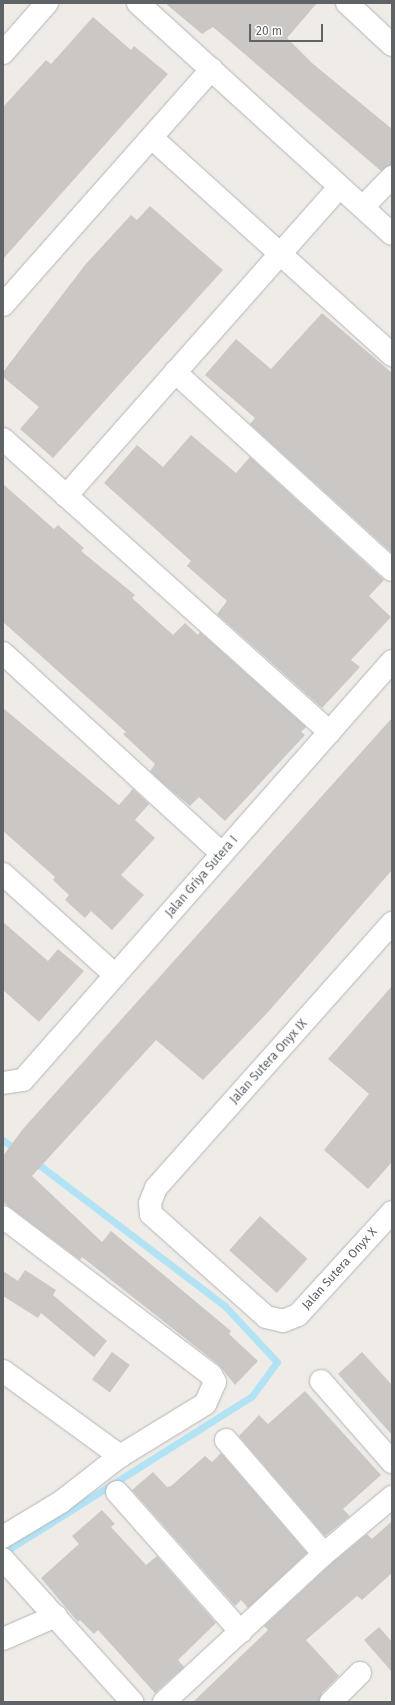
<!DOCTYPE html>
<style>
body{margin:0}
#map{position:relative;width:395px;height:1705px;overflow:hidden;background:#efece8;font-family:"Fira Sans",sans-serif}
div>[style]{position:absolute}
.stream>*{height:7px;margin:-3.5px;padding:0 3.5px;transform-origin:3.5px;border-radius:3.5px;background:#b2e3f5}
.building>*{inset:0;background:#cbc7c4;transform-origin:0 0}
.roads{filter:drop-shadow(0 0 1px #b3b5b8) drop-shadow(0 0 1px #b3b5b8)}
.minor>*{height:22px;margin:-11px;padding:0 11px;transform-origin:11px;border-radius:11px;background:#fff}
span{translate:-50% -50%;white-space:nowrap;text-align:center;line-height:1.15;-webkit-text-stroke:3.5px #fff;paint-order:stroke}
.street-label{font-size:12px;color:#5f6366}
.frame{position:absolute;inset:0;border:4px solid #5f6366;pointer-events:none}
.scale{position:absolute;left:249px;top:24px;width:74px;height:18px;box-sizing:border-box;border:2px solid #5f6366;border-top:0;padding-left:5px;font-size:12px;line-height:14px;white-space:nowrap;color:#5f6366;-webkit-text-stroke:3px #fff;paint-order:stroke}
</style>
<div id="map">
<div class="stream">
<i style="left:3px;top:1140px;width:19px;rotate:36deg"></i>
<i style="left:3px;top:1553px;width:294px;rotate:-32.2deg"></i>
<i style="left:252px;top:1396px;width:42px;rotate:-53.7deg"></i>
<i style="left:277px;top:1362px;width:76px;rotate:-132.9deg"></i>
<i style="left:225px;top:1306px;width:240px;rotate:-142.8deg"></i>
</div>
<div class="building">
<i style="clip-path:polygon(165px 3px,317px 3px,287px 38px,312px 63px,392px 129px,392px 165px,381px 171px,213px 27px,202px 34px)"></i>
<i style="clip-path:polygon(93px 17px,131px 50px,134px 46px,168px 74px,3px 259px,3px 107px,46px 60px,51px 64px)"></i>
<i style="clip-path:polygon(150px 206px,223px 270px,53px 458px,20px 429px,39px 407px,3px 377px,3px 372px,85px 265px,131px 215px,137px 220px)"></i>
<i style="clip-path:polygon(322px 313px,392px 373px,392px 553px,250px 424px,255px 418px,205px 375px,236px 339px,271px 369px)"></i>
<i style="clip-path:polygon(191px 435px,236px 473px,250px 457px,384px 580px,369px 596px,391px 617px,351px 660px,360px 667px,322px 708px,217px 614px,227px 601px,187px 566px,191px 561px,104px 483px,137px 445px,163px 467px)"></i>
<i style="clip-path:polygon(3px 484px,54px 529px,58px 525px,84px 548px,81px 551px,135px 595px,132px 598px,173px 635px,185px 623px,198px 635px,200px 632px,306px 727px,301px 732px,305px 735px,225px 821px,199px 797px,190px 806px,166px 786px,150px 771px,155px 764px,123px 734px,126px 732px,3px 622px)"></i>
<i style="clip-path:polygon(3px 708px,119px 805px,133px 789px,149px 804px,135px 820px,155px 838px,121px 875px,144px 895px,112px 930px,91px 911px,85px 918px,65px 900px,69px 895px,53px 880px,55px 877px,3px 831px)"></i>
<i style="clip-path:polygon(392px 718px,392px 870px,269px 1011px,203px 1080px,156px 1040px,32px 1176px,102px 1242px,111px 1231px,231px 1331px,229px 1334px,258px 1361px,235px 1385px,219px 1365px,82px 1257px,80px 1260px,3px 1202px,3px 1156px,22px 1130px)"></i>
<i style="clip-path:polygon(3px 922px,48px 961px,58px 949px,84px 971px,39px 1022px,3px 990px)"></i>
<i style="clip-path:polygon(392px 986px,392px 1162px,368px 1189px,324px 1150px,369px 1094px,328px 1059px)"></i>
<i style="left:260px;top:1216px;width:64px;height:46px;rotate:42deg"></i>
<i style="clip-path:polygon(25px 1270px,56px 1290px,53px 1295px,107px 1341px,94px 1357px,41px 1313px,38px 1318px,3px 1296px,3px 1271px,18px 1281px)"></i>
<i style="left:112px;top:1352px;width:22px;height:34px;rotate:36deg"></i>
<i style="clip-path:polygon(362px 1352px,392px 1385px,392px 1435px,338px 1374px)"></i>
<i style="clip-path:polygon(305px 1391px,381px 1475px,343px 1509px,350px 1516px,325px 1536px,239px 1436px,259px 1415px,268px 1424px)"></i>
<i style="clip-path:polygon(221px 1453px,307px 1553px,248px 1608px,241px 1600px,235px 1606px,132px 1490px,153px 1472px,167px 1487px,171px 1486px,205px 1456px,212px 1462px)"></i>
<i style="clip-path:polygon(102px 1510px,115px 1524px,111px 1527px,146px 1565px,157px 1556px,216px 1623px,178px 1660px,184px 1667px,155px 1693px,98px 1630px,94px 1634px,80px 1620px,78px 1622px,41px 1578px,79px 1544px,72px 1536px)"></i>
<i style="clip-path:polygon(392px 1521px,392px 1573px,362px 1600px,357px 1596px,306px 1640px,339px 1676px,322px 1693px,319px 1702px,193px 1702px,268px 1630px,264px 1626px,332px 1563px,367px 1534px,372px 1539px)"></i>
<i style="clip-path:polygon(379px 1627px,392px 1642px,392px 1672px,364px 1640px)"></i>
</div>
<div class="roads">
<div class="minor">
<i style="left:138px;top:3px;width:343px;rotate:42.3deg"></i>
<i style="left:347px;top:3px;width:62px;rotate:43deg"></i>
<i style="left:3px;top:53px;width:67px;rotate:-48.7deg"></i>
<i style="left:152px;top:138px;width:324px;rotate:42.1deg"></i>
<i style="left:363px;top:207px;width:42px;rotate:-46deg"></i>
<i style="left:3px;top:305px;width:315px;rotate:-48.5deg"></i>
<i style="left:175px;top:372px;width:294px;rotate:42.4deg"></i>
<i style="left:3px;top:439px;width:439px;rotate:41.9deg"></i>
<i style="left:66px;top:496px;width:412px;rotate:-48.5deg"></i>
<i style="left:3px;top:653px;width:297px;rotate:42.5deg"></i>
<i style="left:3px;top:874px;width:151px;rotate:42deg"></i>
<i style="left:392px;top:923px;width:355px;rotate:131.7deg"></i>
<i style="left:156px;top:1188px;width:16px;rotate:112deg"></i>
<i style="left:150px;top:1203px;width:11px;rotate:85deg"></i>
<i style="left:151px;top:1214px;width:154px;rotate:41.8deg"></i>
<i style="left:266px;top:1317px;width:17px;rotate:13deg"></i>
<i style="left:283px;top:1321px;width:16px;rotate:-22deg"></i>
<i style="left:298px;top:1315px;width:139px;rotate:-47.6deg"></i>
<i style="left:3px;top:1083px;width:20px;rotate:-9deg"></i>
<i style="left:23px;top:1080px;width:558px;rotate:-48.63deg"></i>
<i style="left:3px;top:1217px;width:261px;rotate:37.2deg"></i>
<i style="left:211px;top:1375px;width:8px;rotate:60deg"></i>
<i style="left:215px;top:1382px;width:24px;rotate:114deg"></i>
<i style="left:205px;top:1404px;width:100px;rotate:148.5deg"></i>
<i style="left:120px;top:1456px;width:75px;rotate:142.1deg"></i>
<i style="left:61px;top:1502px;width:68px;rotate:148.9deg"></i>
<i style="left:3px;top:1371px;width:145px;rotate:36deg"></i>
<i style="left:321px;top:1381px;width:108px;rotate:48.8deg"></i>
<i style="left:226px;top:1440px;width:150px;rotate:49.3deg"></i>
<i style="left:117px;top:1492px;width:187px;rotate:48.5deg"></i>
<i style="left:3px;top:1559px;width:193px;rotate:47.9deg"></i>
<i style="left:3px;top:1639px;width:58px;rotate:-23.5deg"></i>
<i style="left:164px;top:1702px;width:218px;rotate:-42.8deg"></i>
<i style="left:324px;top:1554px;width:89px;rotate:-40deg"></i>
<i style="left:331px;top:1702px;width:41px;rotate:-45deg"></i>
</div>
</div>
<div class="street-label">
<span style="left:202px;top:877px;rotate:-49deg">Jalan Griya Sutera I</span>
<span style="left:269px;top:1062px;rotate:-48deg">Jalan Sutera Onyx IX</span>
<span style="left:340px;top:1269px;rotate:-48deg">Jalan Sutera Onyx X</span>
</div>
<div class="frame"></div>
<div class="scale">20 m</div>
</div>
